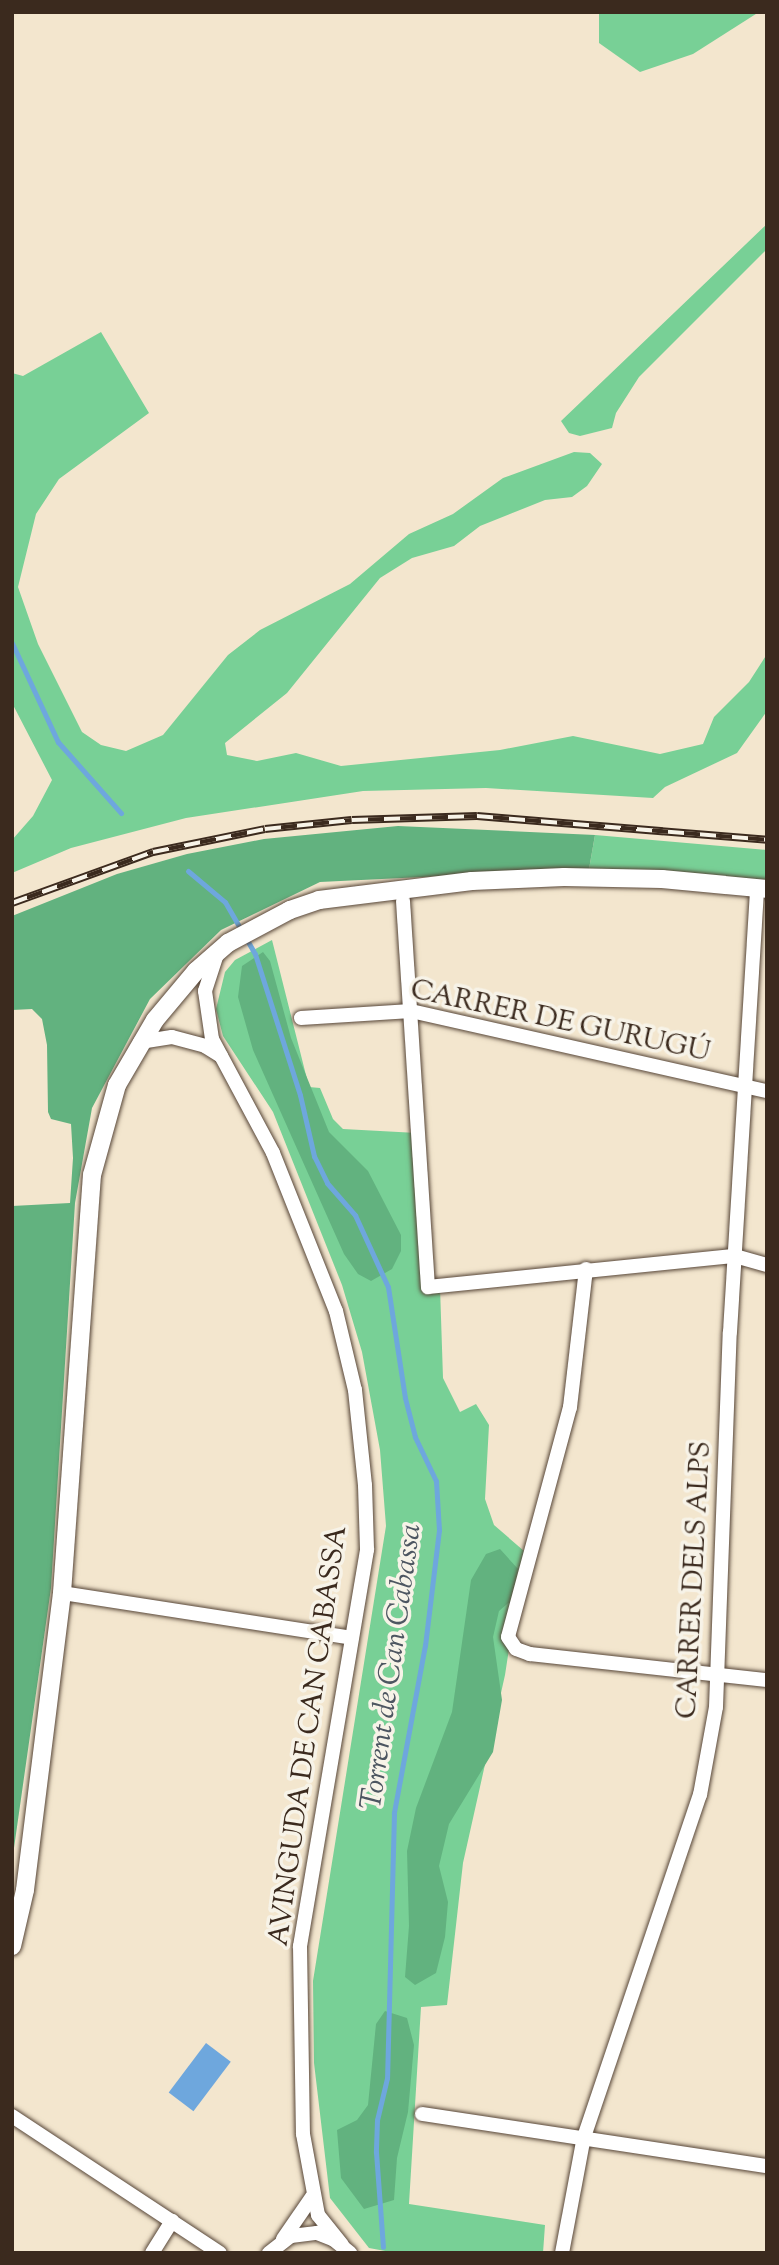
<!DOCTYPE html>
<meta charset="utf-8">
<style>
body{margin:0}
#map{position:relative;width:779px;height:2265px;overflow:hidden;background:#f3e6ce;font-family:"Sorts Mill Goudy",serif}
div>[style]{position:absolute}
.green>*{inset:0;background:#78d096}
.forest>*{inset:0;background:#62b27f}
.water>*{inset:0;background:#6ea7dd;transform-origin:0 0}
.stream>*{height:5px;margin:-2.5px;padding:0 2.5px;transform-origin:2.5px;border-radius:2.5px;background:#6ea7dd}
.roads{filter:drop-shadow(0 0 2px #574638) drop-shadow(0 0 2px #574638)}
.minor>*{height:14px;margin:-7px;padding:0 7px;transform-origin:7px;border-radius:7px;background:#fff}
.tertiary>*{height:18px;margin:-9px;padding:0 9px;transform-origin:9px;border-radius:9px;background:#fff}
.rail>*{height:8px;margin-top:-4px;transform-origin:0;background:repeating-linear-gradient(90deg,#f7f3e8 0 16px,#3b2a1e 0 32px);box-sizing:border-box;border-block:2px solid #3b2a1e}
span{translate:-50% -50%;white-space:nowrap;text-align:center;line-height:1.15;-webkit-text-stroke:7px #f7f3e8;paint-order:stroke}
.street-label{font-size:28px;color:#3b2a1e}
.water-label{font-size:30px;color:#4d5661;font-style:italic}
.frame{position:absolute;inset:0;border:14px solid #3b2a1e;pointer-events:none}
</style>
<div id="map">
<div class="green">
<i style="clip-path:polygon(759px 12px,693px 54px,640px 72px,599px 43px,599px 12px)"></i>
<i style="clip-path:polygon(767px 224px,767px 249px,639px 377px,616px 413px,612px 428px,580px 436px,569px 433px,561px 421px)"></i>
<i style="clip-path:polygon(101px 332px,149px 413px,59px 479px,36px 514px,18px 587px,38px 644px,82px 732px,101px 745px,126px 751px,163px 735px,228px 655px,260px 630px,350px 584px,409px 534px,453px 514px,503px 478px,574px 452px,590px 453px,602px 464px,587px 486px,572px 497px,545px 500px,480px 526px,454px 546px,412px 558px,380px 578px,287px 693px,225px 743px,227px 755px,257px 761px,296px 753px,341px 766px,500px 750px,573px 736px,660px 754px,703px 744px,714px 717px,749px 682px,767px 654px,767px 711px,737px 753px,665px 787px,653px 798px,486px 788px,363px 791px,186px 818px,71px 848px,12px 873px,12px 840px,33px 816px,52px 780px,12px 703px,12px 373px,23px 376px)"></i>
<i style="clip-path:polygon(595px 835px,767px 850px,767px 880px,589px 869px)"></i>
<i style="clip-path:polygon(272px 940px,309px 1087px,320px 1088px,333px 1119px,343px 1129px,417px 1133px,425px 1281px,440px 1287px,443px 1378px,460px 1412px,476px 1404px,489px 1425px,485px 1499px,494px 1525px,524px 1551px,505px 1675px,463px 1863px,447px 2005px,421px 2007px,409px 2204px,545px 2225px,543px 2253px,396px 2253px,369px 2248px,330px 2198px,314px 2063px,313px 1981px,386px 1526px,380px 1450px,362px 1352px,342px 1285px,273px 1112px,223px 1036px,216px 1009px,225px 972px,235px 960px)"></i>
</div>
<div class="forest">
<i style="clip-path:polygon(398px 826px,595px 835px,589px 869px,320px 882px,221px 930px,150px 999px,92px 1108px,75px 1203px,51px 1588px,12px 1862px,12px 1206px,70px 1203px,73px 1158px,71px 1124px,51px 1119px,48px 1112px,47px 1045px,42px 1019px,32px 1009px,12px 1010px,12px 916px,117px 874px,187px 854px,264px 839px)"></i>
<i style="clip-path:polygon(263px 952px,270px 961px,291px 1038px,329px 1132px,368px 1171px,401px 1235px,401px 1251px,392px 1269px,371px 1281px,358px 1274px,344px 1254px,253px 1050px,238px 997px,242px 966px)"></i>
<i style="clip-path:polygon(500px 1549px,518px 1569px,513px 1599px,499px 1611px,493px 1637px,502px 1700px,493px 1752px,449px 1824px,439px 1866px,448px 1902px,445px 1937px,436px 1973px,415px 1985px,405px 1977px,409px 1926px,407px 1851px,416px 1808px,452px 1712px,471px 1580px,486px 1554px)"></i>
<i style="clip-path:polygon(385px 2011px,407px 2018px,414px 2045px,408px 2112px,397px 2158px,394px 2200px,364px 2209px,341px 2178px,337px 2130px,357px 2120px,368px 2105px,376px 2024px)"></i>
</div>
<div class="water">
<i style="left:206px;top:2043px;width:31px;height:62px;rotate:37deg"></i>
</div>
<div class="stream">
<i style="left:12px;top:643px;width:109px;rotate:65.1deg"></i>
<i style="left:58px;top:742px;width:95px;rotate:48.4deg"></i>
<i style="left:188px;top:871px;width:48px;rotate:40deg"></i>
<i style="left:225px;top:902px;width:60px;rotate:60deg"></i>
<i style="left:255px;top:954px;width:148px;rotate:72.3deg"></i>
<i style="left:300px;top:1095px;width:63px;rotate:77.1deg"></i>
<i style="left:314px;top:1156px;width:30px;rotate:64deg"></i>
<i style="left:327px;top:1183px;width:43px;rotate:48.8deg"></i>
<i style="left:355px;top:1215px;width:79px;rotate:65.4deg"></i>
<i style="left:388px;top:1287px;width:112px;rotate:81.3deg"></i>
<i style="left:405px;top:1398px;width:40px;rotate:75.6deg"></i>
<i style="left:415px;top:1437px;width:49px;rotate:64.5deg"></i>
<i style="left:436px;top:1481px;width:49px;rotate:86.5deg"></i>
<i style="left:439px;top:1530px;width:116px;rotate:96.9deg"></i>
<i style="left:425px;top:1645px;width:171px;rotate:100.5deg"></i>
<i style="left:394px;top:1813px;width:265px;rotate:91.5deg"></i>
<i style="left:387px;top:2078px;width:43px;rotate:103.4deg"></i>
<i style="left:377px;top:2120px;width:32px;rotate:92deg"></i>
<i style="left:376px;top:2152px;width:95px;rotate:85.8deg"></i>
</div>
<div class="roads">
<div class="minor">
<i style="left:403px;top:901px;width:387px;rotate:86.3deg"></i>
<i style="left:428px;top:1287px;width:309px;rotate:-5.8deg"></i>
<i style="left:735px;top:1256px;width:33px;rotate:16deg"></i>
<i style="left:217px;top:954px;width:39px;rotate:108deg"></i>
<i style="left:205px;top:991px;width:49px;rotate:81.7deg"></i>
<i style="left:212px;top:1039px;width:129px;rotate:61.8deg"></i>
<i style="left:273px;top:1153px;width:170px;rotate:68.3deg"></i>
<i style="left:336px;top:1311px;width:81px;rotate:76.5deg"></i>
<i style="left:355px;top:1390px;width:96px;rotate:84deg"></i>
<i style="left:365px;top:1485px;width:65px;rotate:88.2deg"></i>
<i style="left:367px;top:1550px;width:402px;rotate:99.6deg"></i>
<i style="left:300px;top:1946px;width:188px;rotate:89.1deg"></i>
<i style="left:303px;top:2134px;width:82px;rotate:79.5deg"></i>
<i style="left:318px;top:2215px;width:38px;rotate:51deg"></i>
<i style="left:301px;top:1018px;width:110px;rotate:-3.6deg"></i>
<i style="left:411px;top:1011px;width:365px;rotate:12.7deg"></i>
<i style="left:140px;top:1042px;width:32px;rotate:-9deg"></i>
<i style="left:172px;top:1037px;width:34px;rotate:15deg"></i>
<i style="left:205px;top:1046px;width:19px;rotate:32deg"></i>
<i style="left:586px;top:1269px;width:139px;rotate:96.6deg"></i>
<i style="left:570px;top:1407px;width:238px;rotate:105.1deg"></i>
<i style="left:508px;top:1637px;width:14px;rotate:56deg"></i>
<i style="left:516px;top:1649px;width:15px;rotate:20deg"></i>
<i style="left:530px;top:1654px;width:238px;rotate:6.3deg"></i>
<i style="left:62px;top:1593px;width:293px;rotate:8.8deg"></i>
<i style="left:422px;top:2114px;width:349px;rotate:8.6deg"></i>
<i style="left:12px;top:2116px;width:249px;rotate:33.4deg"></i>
<i style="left:283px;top:2239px;width:51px;rotate:-55.4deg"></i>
<i style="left:152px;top:2253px;width:38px;rotate:-58deg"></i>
<i style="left:269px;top:2253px;width:28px;rotate:-38deg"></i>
<i style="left:291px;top:2236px;width:26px;rotate:-7deg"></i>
<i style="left:317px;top:2233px;width:17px;rotate:21deg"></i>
<i style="left:333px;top:2239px;width:22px;rotate:39deg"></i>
<i style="left:562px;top:2253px;width:118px;rotate:-79.3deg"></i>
<i style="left:584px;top:2137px;width:361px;rotate:-71.3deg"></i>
<i style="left:700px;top:1795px;width:89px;rotate:-79.7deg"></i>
<i style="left:716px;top:1707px;width:375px;rotate:-87.9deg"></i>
<i style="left:730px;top:1332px;width:444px;rotate:-86.5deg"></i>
</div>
<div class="tertiary">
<i style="left:12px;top:1946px;width:57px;rotate:-76.9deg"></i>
<i style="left:25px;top:1890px;width:299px;rotate:-82.9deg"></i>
<i style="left:62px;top:1593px;width:419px;rotate:-85.9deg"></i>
<i style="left:92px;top:1175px;width:93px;rotate:-74.5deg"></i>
<i style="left:117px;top:1085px;width:75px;rotate:-59.7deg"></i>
<i style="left:155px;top:1020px;width:64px;rotate:-50.1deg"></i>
<i style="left:196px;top:971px;width:43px;rotate:-41.2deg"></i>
<i style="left:228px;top:943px;width:70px;rotate:-28deg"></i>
<i style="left:290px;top:910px;width:31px;rotate:-19deg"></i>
<i style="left:319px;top:900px;width:154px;rotate:-7.1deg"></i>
<i style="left:472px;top:881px;width:92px;rotate:-2.5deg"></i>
<i style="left:564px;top:877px;width:98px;rotate:1.2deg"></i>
<i style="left:662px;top:879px;width:105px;rotate:5.4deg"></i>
</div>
</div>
<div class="rail">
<i style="left:12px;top:903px;width:150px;rotate:-19.9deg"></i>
<i style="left:153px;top:852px;width:114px;rotate:-11.6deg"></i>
<i style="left:265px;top:829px;width:87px;rotate:-5.9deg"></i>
<i style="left:352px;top:820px;width:125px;rotate:-1.8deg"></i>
<i style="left:477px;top:816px;width:291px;rotate:4.7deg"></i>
</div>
<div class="street-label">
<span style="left:560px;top:1022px;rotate:12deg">CARRER DE GURUGÚ</span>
<span style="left:695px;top:1580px;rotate:-87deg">CARRER DELS ALPS</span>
<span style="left:309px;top:1736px;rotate:-82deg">AVINGUDA DE CAN CABASSA</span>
</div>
<div class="water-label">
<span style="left:393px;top:1667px;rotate:-82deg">Torrent de Can Cabassa</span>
</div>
<div class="frame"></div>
</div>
